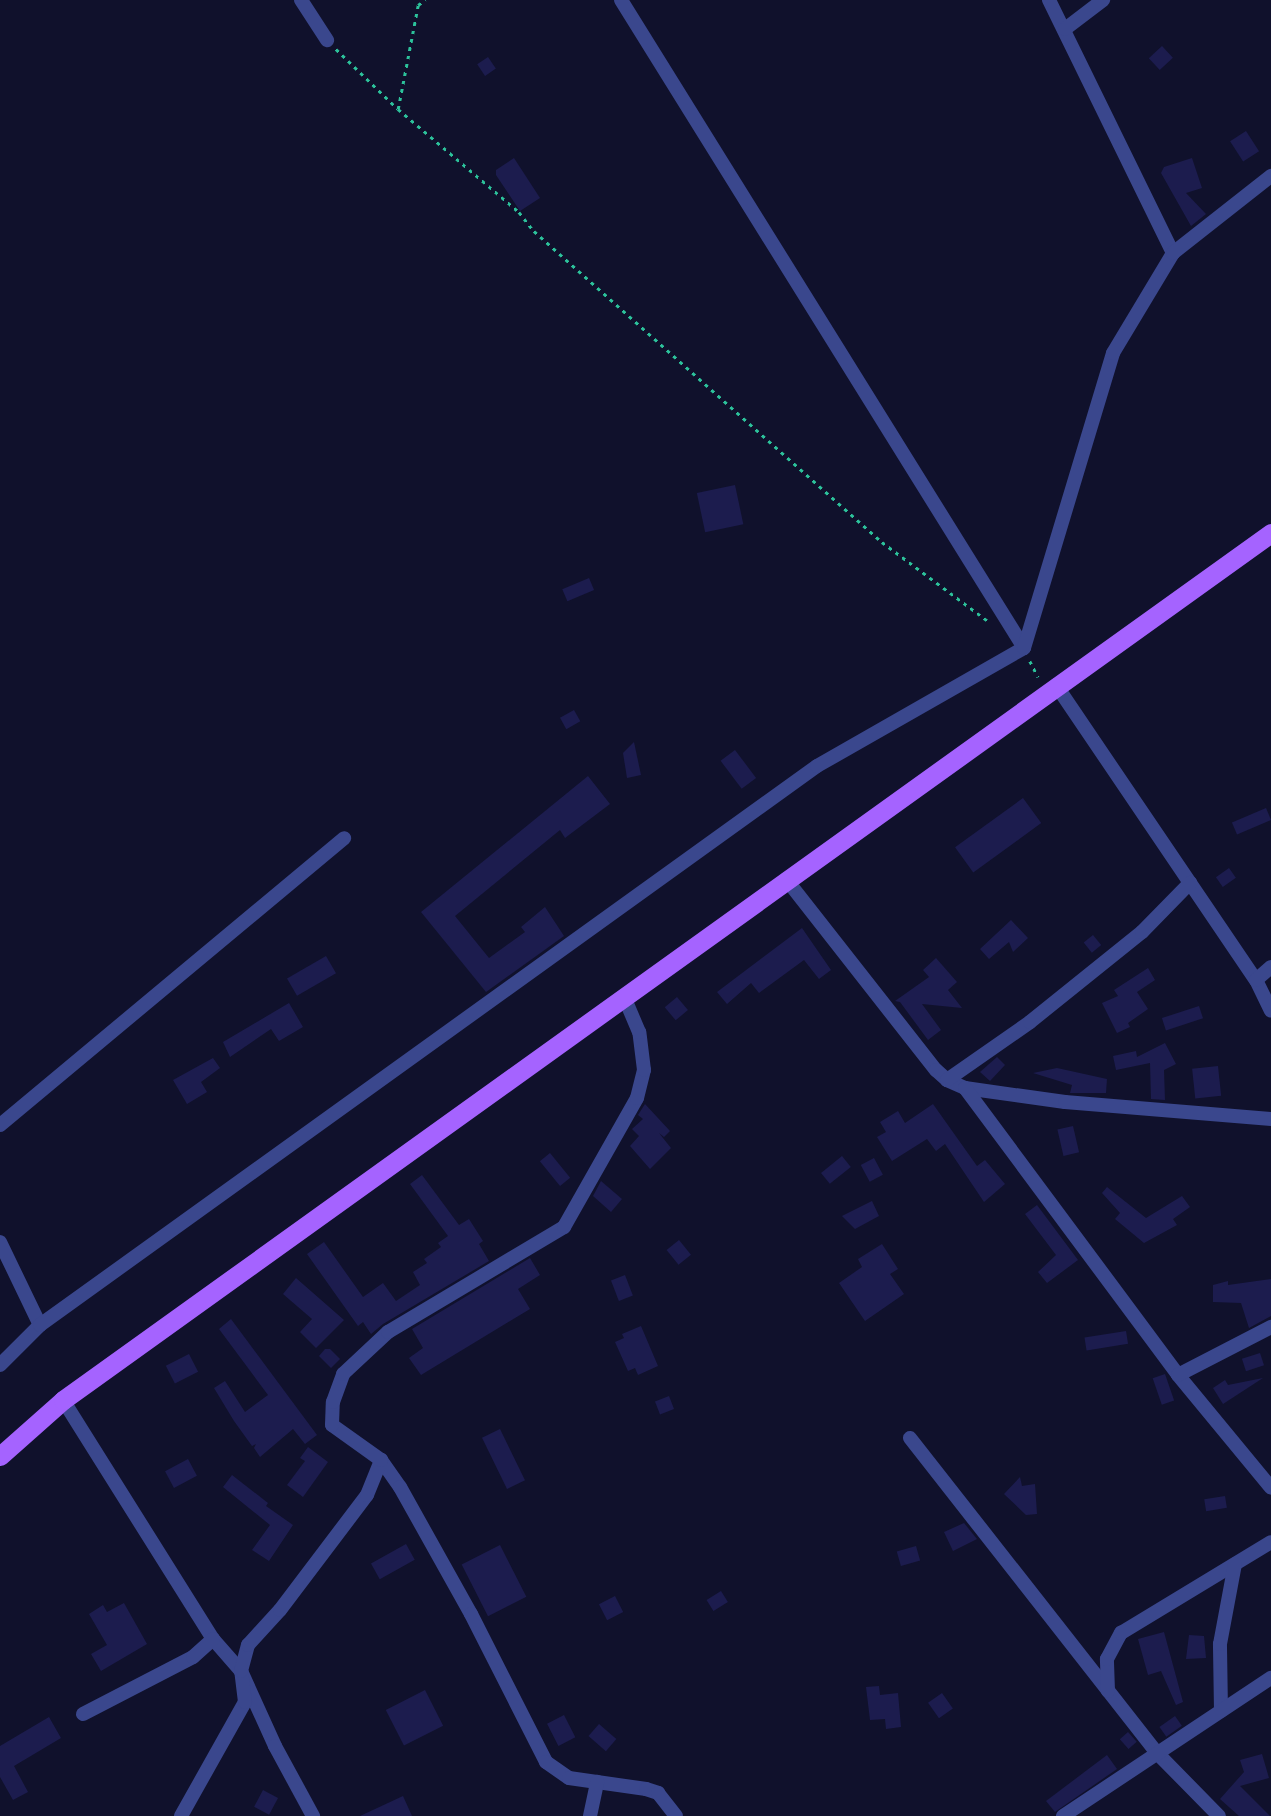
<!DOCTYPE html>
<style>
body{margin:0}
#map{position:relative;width:1271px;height:1816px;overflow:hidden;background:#10112c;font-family:Signika,sans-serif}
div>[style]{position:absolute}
.building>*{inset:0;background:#1c1c4e;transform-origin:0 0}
.path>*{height:2.5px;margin-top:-1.25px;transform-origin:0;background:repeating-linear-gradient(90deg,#2cc29b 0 3.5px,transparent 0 8.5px)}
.minor>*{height:14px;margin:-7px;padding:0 7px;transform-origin:7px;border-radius:7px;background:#3a478d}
.primary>*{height:19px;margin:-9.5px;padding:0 9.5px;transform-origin:9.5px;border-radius:9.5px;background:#a563ff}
span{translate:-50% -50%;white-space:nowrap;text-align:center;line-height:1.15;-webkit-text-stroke:7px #10112c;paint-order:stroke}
</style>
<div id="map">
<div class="building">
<i style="left:1162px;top:46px;width:16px;height:18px;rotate:47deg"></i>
<i style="left:488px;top:57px;width:14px;height:13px;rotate:56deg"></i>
<i style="left:1246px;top:131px;width:24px;height:19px;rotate:57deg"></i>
<i style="clip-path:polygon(514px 158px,540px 198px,520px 211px,496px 175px,496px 170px)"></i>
<i style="clip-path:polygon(1192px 158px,1202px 188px,1186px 193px,1206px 214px,1191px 226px,1161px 173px,1164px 167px)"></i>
<i style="left:735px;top:485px;width:40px;height:39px;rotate:78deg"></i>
<i style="left:589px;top:578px;width:13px;height:29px;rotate:67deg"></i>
<i style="left:574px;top:710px;width:13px;height:16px;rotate:61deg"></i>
<i style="clip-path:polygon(634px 742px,641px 775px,627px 778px,623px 753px)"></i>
<i style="left:735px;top:750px;width:35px;height:18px;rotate:53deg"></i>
<i style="clip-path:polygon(588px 776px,610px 804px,565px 838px,560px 830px,455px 916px,489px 958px,525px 932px,521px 927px,545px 907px,564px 936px,486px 992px,421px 912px)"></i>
<i style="left:1023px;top:798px;width:31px;height:84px;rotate:54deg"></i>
<i style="left:1266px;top:808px;width:13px;height:37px;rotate:67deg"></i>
<i style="left:1229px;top:868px;width:12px;height:16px;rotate:55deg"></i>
<i style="clip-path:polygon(1011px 920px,1028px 938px,1013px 952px,1009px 942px,989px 959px,980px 949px)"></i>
<i style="clip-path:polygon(802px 928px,831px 970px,819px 979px,804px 960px,759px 993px,751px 983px,727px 1004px,717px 992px)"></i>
<i style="left:1093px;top:935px;width:13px;height:12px;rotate:51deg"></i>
<i style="left:326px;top:956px;width:20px;height:45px;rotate:60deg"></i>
<i style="clip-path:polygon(936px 958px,957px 982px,948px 990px,962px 1008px,922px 1004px,941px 1030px,928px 1040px,900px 1002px,895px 1001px,929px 977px,923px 970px)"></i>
<i style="clip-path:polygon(1148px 968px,1155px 980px,1137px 992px,1148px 1009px,1128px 1023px,1130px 1027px,1117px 1033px,1102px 1003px,1118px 996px,1114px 990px)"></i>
<i style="left:677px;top:997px;width:17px;height:16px;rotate:50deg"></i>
<i style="clip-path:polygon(289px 1003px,303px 1027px,279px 1041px,271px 1029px,230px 1057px,223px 1042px)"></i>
<i style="left:1199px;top:1006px;width:13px;height:39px;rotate:72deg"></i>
<i style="clip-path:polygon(1165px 1043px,1176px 1064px,1164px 1070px,1165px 1100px,1151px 1099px,1150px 1063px,1116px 1070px,1113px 1056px,1136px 1051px,1137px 1057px)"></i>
<i style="clip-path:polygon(997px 1057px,1005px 1065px,990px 1081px,980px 1072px)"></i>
<i style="clip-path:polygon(213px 1058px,220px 1068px,201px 1082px,207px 1092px,187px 1104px,173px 1080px)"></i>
<i style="left:1218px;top:1066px;width:30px;height:26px;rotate:84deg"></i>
<i style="clip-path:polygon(1057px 1068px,1107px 1079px,1106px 1093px,1070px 1093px,1072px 1085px,1033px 1073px)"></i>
<i style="clip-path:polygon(645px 1104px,670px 1131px,664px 1137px,659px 1133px,671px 1148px,650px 1169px,630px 1146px,639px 1136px,632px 1129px,643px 1119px,638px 1115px)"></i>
<i style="clip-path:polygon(933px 1104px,977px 1166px,985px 1160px,1005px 1184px,984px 1202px,945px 1144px,936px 1151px,927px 1139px,892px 1161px,877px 1137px,886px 1132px,880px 1122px,898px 1111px,905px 1123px)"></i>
<i style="left:1073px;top:1126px;width:27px;height:16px;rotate:77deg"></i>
<i style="left:550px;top:1153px;width:32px;height:13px;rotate:51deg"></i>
<i style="left:842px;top:1156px;width:14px;height:27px;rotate:51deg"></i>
<i style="left:874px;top:1158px;width:19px;height:15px;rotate:62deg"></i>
<i style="clip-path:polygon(422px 1175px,459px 1225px,469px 1219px,483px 1241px,479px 1244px,489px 1261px,383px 1324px,371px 1334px,363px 1322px,358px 1326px,307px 1254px,324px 1242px,363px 1297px,383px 1283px,396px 1301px,420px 1285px,413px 1272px,427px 1263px,424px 1259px,441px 1247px,438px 1243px,448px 1236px,410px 1184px)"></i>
<i style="clip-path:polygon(601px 1181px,622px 1199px,611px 1212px,593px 1196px)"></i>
<i style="clip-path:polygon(1107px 1187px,1146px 1218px,1182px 1196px,1190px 1207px,1173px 1219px,1177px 1225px,1144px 1243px,1115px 1219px,1120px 1213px,1102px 1193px)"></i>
<i style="clip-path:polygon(872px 1201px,879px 1216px,855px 1229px,842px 1216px)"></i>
<i style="clip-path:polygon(1037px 1205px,1078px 1260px,1047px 1283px,1038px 1272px,1056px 1255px,1025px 1214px)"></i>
<i style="left:679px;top:1240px;width:19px;height:16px;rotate:51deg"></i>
<i style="clip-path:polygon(882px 1244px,898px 1269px,890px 1274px,904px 1294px,865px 1321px,839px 1283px,862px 1267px,858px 1259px)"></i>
<i style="clip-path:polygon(530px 1258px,540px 1275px,518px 1289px,530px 1309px,421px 1375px,409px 1358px,423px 1348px,412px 1329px)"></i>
<i style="left:625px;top:1275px;width:22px;height:15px;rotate:69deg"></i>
<i style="clip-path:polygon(296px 1278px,344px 1320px,316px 1348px,300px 1332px,312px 1319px,283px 1294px)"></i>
<i style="clip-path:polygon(1271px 1279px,1271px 1316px,1249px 1328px,1241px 1303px,1213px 1302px,1213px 1285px,1228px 1281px,1228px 1285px)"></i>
<i style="clip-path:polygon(231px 1319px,317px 1435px,305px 1444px,293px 1429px,260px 1457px,254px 1448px,256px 1444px,252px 1446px,234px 1421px,214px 1388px,225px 1381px,245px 1412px,268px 1395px,219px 1329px)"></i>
<i style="clip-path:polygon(641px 1326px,658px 1366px,638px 1375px,635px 1368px,628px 1371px,615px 1342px,624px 1338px,622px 1334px)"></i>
<i style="left:1126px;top:1331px;width:13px;height:42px;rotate:81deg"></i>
<i style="clip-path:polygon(325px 1349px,330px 1349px,340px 1359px,331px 1368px,319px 1356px)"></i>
<i style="left:1260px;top:1353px;width:13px;height:19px;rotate:72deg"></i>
<i style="left:189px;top:1354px;width:20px;height:26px;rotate:63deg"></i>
<i style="left:1165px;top:1374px;width:28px;height:13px;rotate:71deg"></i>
<i style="clip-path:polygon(1263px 1378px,1223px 1404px,1213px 1388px,1225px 1380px,1228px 1385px)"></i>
<i style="left:669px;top:1396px;width:14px;height:15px;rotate:69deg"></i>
<i style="left:500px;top:1429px;width:57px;height:20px;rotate:64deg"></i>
<i style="clip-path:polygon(308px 1447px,328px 1462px,303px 1497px,287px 1485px,305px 1461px,300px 1458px)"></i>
<i style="left:188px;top:1459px;width:19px;height:26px;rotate:62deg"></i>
<i style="clip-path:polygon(232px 1475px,268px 1503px,266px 1506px,293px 1525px,269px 1561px,252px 1550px,270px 1525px,223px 1487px)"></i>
<i style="clip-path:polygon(1020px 1477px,1022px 1486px,1035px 1484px,1037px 1514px,1026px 1515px,1004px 1494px)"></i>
<i style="left:1225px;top:1496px;width:12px;height:21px;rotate:81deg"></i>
<i style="clip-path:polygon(964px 1523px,977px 1539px,953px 1551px,944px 1532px)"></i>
<i style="left:406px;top:1544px;width:18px;height:40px;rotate:61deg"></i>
<i style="left:500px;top:1545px;width:58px;height:43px;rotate:63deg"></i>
<i style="left:916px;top:1546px;width:15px;height:20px;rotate:74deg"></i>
<i style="left:721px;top:1591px;width:13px;height:17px;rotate:58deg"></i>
<i style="left:615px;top:1596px;width:18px;height:18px;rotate:63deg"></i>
<i style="clip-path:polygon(124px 1603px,147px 1644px,101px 1671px,91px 1654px,107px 1645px,89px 1614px,103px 1605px,107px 1612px)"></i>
<i style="clip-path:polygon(1164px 1632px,1183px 1702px,1176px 1705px,1161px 1671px,1148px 1675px,1138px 1639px)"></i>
<i style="clip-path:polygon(1189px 1635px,1204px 1636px,1206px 1658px,1186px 1659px)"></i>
<i style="clip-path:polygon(879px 1686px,880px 1695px,898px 1693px,901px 1727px,886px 1729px,885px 1719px,870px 1720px,866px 1687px)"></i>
<i style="left:425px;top:1690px;width:40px;height:44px;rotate:63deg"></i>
<i style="left:942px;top:1693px;width:19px;height:17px;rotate:55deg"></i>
<i style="left:564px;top:1715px;width:25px;height:19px;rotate:63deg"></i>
<i style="left:1175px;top:1716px;width:12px;height:19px;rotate:55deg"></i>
<i style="clip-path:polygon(49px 1717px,61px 1738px,14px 1766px,28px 1792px,13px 1800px,0 1777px,0 1746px)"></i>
<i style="left:599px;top:1724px;width:23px;height:16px;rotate:41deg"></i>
<i style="left:1128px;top:1732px;width:13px;height:11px;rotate:48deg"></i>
<i style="clip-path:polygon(1262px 1754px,1269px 1778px,1240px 1786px,1270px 1816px,1239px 1816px,1220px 1799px,1244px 1772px,1240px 1760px)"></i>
<i style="clip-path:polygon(1107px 1755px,1117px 1769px,1055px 1812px,1046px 1801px)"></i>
<i style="left:263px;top:1790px;width:17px;height:19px;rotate:28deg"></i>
<i style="clip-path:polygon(403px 1796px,412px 1816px,360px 1816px)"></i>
</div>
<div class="path">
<i style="left:336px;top:49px;width:86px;rotate:44.1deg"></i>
<i style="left:398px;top:109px;width:159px;rotate:40.4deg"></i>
<i style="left:519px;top:212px;width:24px;rotate:52deg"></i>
<i style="left:534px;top:231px;width:467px;rotate:41.8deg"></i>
<i style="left:882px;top:542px;width:132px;rotate:36.7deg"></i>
<i style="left:398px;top:109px;width:106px;rotate:-79.1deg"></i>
<i style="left:418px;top:5px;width:9px;rotate:-36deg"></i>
<i style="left:1030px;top:661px;width:18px;rotate:63deg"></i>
</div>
<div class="minor">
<i style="left:301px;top:0;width:48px;rotate:57deg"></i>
<i style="left:621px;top:0;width:763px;rotate:58.12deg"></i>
<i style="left:1049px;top:0;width:282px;rotate:63.9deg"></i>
<i style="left:1065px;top:29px;width:48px;rotate:-37.3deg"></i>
<i style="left:1056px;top:685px;width:356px;rotate:55.9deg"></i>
<i style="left:1256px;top:980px;width:34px;rotate:64deg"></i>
<i style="left:786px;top:879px;width:243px;rotate:51.9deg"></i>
<i style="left:936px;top:1070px;width:15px;rotate:42deg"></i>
<i style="left:947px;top:1080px;width:20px;rotate:24deg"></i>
<i style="left:965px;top:1088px;width:101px;rotate:8deg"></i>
<i style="left:1065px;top:1102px;width:207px;rotate:4.7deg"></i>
<i style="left:1256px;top:980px;width:20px;rotate:-41deg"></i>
<i style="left:947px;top:1080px;width:101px;rotate:-34.9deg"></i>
<i style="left:1030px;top:1022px;width:144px;rotate:-38.8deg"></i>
<i style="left:1142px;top:932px;width:69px;rotate:-45.6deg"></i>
<i style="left:965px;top:1088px;width:357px;rotate:53.4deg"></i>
<i style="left:1178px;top:1375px;width:146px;rotate:50.5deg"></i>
<i style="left:0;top:1125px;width:448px;rotate:-39.8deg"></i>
<i style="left:0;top:1242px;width:92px;rotate:64.3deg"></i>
<i style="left:0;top:1365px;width:57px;rotate:-45deg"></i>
<i style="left:40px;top:1325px;width:957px;rotate:-35.73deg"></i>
<i style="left:817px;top:766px;width:238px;rotate:-29.7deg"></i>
<i style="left:1024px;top:648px;width:308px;rotate:-73.2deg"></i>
<i style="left:1113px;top:353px;width:117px;rotate:-59deg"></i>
<i style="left:1173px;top:253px;width:125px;rotate:-38.2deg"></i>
<i style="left:1178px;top:1375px;width:105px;rotate:-27.3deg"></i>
<i style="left:63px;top:1400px;width:282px;rotate:57.9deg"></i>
<i style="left:213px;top:1639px;width:43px;rotate:48.8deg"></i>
<i style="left:241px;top:1671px;width:82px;rotate:65.6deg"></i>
<i style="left:275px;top:1746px;width:80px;rotate:61.5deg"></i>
<i style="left:910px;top:1438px;width:402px;rotate:51.9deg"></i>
<i style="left:1158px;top:1754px;width:87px;rotate:45.5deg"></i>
<i style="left:381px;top:1460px;width:33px;rotate:55deg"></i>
<i style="left:400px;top:1487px;width:145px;rotate:60.8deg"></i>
<i style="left:471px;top:1614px;width:166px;rotate:63.1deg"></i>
<i style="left:546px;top:1762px;width:28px;rotate:35deg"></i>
<i style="left:569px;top:1778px;width:78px;rotate:8.1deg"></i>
<i style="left:646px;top:1789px;width:13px;rotate:18deg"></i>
<i style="left:658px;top:1793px;width:29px;rotate:52deg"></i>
<i style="left:1108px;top:1691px;width:32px;rotate:-92deg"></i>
<i style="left:1107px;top:1659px;width:30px;rotate:-62deg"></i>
<i style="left:1121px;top:1633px;width:175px;rotate:-31.2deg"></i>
<i style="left:1221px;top:1711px;width:67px;rotate:-90.9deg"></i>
<i style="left:1220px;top:1644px;width:81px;rotate:-79.4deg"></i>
<i style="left:83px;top:1714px;width:124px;rotate:-27.4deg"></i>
<i style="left:193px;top:1657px;width:27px;rotate:-42deg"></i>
<i style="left:181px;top:1816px;width:131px;rotate:-60.7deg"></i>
<i style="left:245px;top:1702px;width:31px;rotate:-97deg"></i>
<i style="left:241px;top:1671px;width:27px;rotate:-75deg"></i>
<i style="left:248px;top:1645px;width:47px;rotate:-47.6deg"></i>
<i style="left:280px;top:1610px;width:144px;rotate:-52.9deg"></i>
<i style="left:367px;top:1495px;width:38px;rotate:-68deg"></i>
<i style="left:381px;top:1460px;width:60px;rotate:-144.5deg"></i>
<i style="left:332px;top:1425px;width:23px;rotate:-88deg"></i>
<i style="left:333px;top:1402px;width:30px;rotate:-70deg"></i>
<i style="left:343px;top:1374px;width:62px;rotate:-43deg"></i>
<i style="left:388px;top:1332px;width:205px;rotate:-30.8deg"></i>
<i style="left:564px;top:1227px;width:148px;rotate:-60.5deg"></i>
<i style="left:637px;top:1098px;width:29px;rotate:-76deg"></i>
<i style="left:644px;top:1070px;width:38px;rotate:-97deg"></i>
<i style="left:639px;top:1032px;width:38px;rotate:-113deg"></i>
<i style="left:590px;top:1816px;width:35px;rotate:-78deg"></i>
<i style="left:1063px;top:1816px;width:250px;rotate:-33.6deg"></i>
</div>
<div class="primary">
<i style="left:0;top:1456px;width:84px;rotate:-41.6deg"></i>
<i style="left:63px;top:1400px;width:1487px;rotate:-35.67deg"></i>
</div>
</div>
